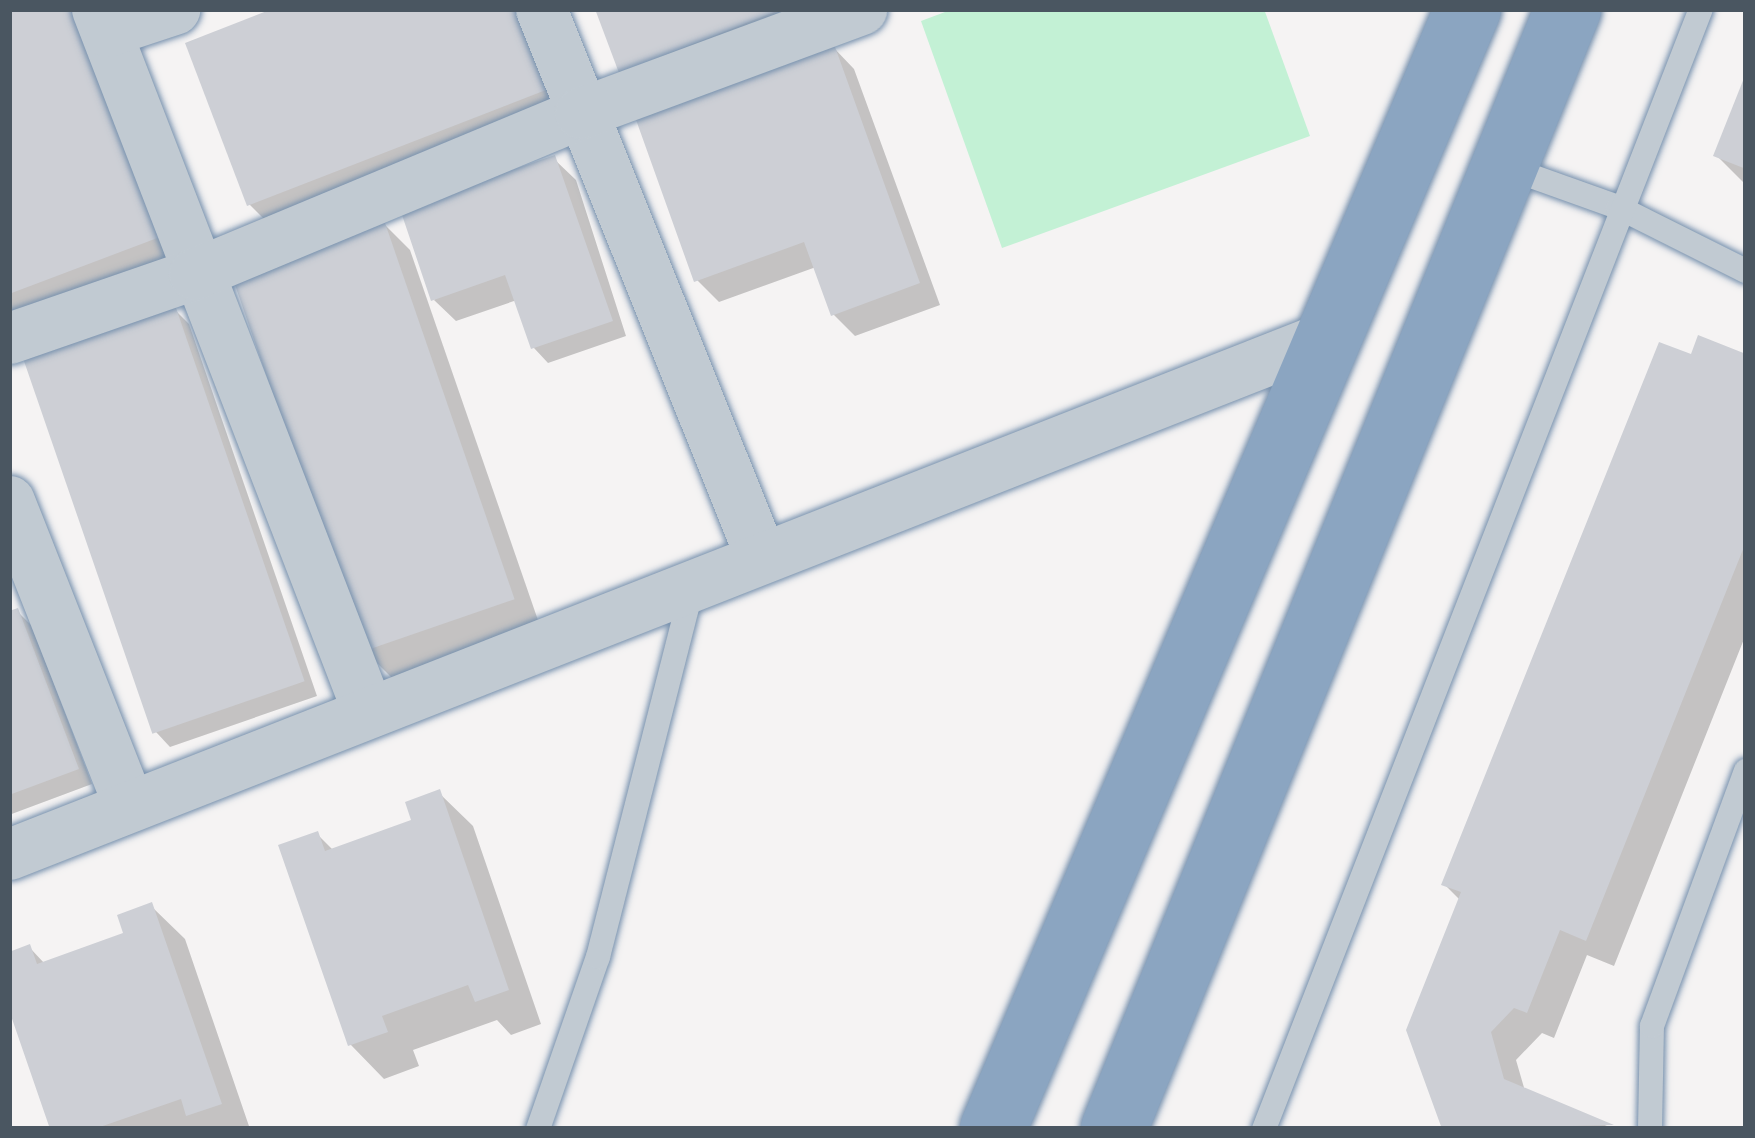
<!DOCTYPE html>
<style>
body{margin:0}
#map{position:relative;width:1755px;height:1138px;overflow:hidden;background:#f5f3f3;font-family:Poppins,sans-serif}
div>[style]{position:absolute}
.green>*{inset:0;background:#c3f1d5}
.shadow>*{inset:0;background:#0003}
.building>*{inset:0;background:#cdcfd5;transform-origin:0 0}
.roads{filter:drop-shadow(0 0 3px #7690ad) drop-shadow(0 0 3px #7690ad)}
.lane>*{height:24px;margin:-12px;padding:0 12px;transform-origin:12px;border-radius:12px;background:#c1cad2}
.street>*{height:51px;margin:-25.5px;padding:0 25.5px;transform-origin:25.5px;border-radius:25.5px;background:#c1cad2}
.highway>*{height:66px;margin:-33px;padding:0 33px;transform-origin:33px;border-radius:33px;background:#8ba5c1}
span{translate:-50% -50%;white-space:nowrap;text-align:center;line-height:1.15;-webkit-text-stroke:9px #fff;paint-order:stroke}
.frame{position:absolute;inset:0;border:12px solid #4a5661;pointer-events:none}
</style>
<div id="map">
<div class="green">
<i style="clip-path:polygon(953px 9px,1264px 9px,1310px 136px,1002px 248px,921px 21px)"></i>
</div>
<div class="shadow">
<i style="clip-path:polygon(9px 9px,85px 9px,184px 264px,9px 317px)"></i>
<i style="clip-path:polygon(280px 9px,529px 9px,571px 117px,276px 231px,249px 204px)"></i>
<i style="clip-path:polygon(598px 9px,835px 9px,637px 86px)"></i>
<i style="clip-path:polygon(833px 47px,854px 69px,940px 305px,855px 336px,833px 314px,816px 267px,719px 302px,697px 280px)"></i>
<i style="clip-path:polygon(1746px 80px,1746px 185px,1716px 155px)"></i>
<i style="clip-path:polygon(554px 159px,576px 180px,626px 336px,548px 363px,534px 348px,517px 300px,456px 321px,434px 300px)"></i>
<i style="clip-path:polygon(383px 223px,410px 250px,540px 626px,392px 678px,365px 651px)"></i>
<i style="clip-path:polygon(174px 309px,189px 324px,317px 696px,170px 747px,156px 732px)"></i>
<i style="clip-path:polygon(1746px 357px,1746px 634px,1614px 966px,1587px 955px,1554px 1038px,1542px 1033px,1516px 1060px,1525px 1091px,1614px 1129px,1445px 1129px,1410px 1030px,1461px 901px,1444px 884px,1692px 358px)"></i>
<i style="clip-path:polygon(17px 611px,32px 626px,92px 784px,9px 815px,9px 614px)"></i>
<i style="clip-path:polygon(439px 793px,473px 826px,541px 1024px,511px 1035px,497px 1020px,413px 1050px,419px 1066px,384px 1079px,351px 1045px,317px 834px,334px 851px,415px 822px)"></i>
<i style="clip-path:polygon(151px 906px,185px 939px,250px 1129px,53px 1129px,9px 1001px,9px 955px,30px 948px,45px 964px,127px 935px)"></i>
</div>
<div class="building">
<i style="clip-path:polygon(9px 9px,71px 9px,160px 237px,9px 294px)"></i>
<i style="clip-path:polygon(272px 9px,515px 9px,546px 90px,247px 206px,185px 43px)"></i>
<i style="clip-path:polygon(595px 9px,782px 9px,619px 73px)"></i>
<i style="clip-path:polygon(834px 44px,920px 283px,831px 316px,804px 242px,694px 282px,635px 117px)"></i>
<i style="clip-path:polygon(1746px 73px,1746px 169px,1713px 156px)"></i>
<i style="clip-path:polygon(555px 155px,613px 321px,531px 349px,505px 275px,431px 301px,400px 209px)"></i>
<i style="left:384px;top:220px;width:401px;height:162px;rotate:71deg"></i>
<i style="left:175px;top:305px;width:398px;height:161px;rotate:71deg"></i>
<i style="clip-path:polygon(1698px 335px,1746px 354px,1746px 542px,1586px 941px,1560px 930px,1527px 1013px,1514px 1008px,1491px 1032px,1504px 1079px,1614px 1125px,1442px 1129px,1406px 1030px,1461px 892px,1441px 885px,1659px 342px,1691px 354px)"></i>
<i style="clip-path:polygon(18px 608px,79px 769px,9px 795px,9px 611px)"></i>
<i style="clip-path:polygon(440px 789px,509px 990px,475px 1002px,468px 985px,382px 1016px,388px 1032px,348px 1046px,278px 845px,318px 831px,325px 851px,411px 820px,405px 802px)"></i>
<i style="clip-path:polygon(152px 902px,222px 1104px,186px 1116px,181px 1099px,94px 1129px,50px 1129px,9px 1010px,9px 952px,30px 944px,37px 964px,123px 933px,117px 915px)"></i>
</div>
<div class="roads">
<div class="lane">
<i style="left:1506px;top:167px;width:119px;rotate:19.7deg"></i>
<i style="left:1618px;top:207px;width:143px;rotate:26.6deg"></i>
<i style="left:538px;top:1129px;width:182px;rotate:-70.8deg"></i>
<i style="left:598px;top:957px;width:386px;rotate:-75.7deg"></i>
<i style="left:1264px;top:1129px;width:1202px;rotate:-68.69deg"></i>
<i style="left:1650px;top:1129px;width:103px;rotate:-88.9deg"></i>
<i style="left:1652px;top:1026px;width:272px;rotate:-69.8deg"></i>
</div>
<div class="street">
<i style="left:97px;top:9px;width:750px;rotate:68.91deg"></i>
<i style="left:541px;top:9px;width:588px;rotate:68.14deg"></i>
<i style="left:107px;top:31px;width:71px;rotate:-18.2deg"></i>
<i style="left:9px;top:338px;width:196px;rotate:-19.1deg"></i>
<i style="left:194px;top:274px;width:418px;rotate:-22.6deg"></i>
<i style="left:580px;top:113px;width:300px;rotate:-20.3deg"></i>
<i style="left:9px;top:501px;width:327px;rotate:68.5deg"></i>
<i style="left:9px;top:854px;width:1417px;rotate:-21.44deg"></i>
</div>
<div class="highway">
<i style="left:993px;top:1129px;width:1217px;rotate:-67.02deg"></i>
<i style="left:1114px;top:1129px;width:1209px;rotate:-67.93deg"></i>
</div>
</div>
<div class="frame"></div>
</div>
